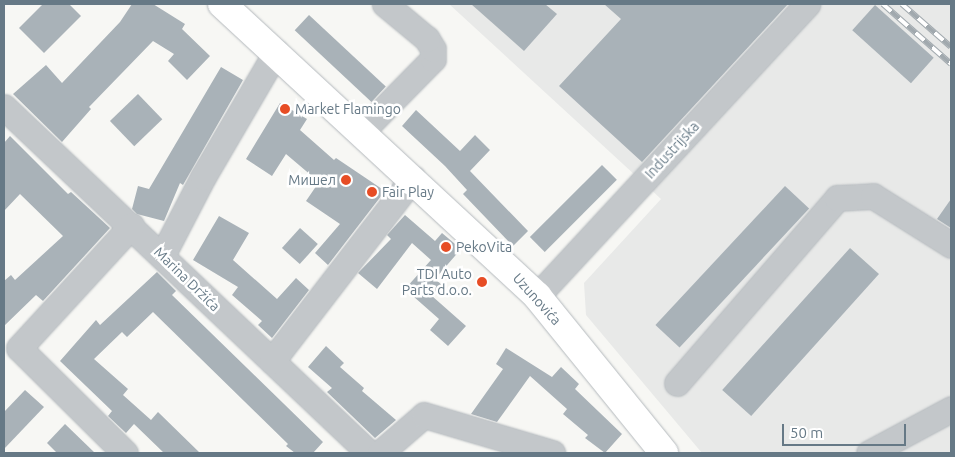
<!DOCTYPE html>
<meta charset="utf-8">
<style>
body{margin:0}
#map{position:relative;width:955px;height:457px;overflow:hidden;background:#f7f7f4;font-family:Ubuntu,sans-serif}
div>[style]{position:absolute}
.built>*{inset:0;background:#e8e9e8}
.building>*{inset:0;background:#a9b2b8;transform-origin:0 0}
.roads{filter:drop-shadow(0 0 1px #b4b9bd) drop-shadow(0 0 1px #b4b9bd)}
.minor>*{height:25px;margin:-12.5px;padding:0 12.5px;transform-origin:12.5px;border-radius:12.5px;background:#c3c7ca}
.major>*{height:28px;margin:-14px;padding:0 14px;transform-origin:14px;border-radius:14px;background:#fff}
.rail>*{height:5.5px;margin-top:-2.75px;transform-origin:0;background:repeating-linear-gradient(90deg,#fff 0 11px,#a1a9ae 0 22px);box-sizing:border-box;border-block:1px solid #a1a9ae}
.dots>*{width:14px;height:14px;translate:-50% -50%;box-sizing:border-box;border:2px solid #fff;border-radius:50%}
span{translate:-50% -50%;white-space:nowrap;text-align:center;line-height:1.15;-webkit-text-stroke:5px #fff;paint-order:stroke}
.poi-label{font-size:14px;color:#667986}
.left{translate:0 -50%;text-align:left}
.right{translate:-100% -50%;text-align:right}
.street-label{font-size:14px;color:#667986}
.frame{position:absolute;inset:0;border:5px solid #667986;pointer-events:none}
.scale{position:absolute;left:782px;top:424px;width:124px;height:22px;box-sizing:border-box;border:2px solid #667986;border-top:0;padding-left:6px;font-size:15px;line-height:18px;white-space:nowrap;color:#667986;-webkit-text-stroke:4px #fff;paint-order:stroke}
</style>
<div id="map">
<div class="built">
<i style="clip-path:polygon(449px 4px,951px 4px,951px 453px,702px 453px,586px 315px,584px 283px,661px 199px)"></i>
</div>
<div class="building">
<i style="clip-path:polygon(43px 4px,69px 4px,81px 16px,44px 53px,19px 28px)"></i>
<i style="clip-path:polygon(132px 4px,153px 4px,185px 24px,182px 29px,210px 56px,187px 80px,168px 61px,174px 54px,153px 41px,89px 107px,91px 109px,62px 142px,13px 94px,46px 65px,62px 83px,120px 22px)"></i>
<i style="clip-path:polygon(471px 4px,545px 4px,557px 14px,524px 51px)"></i>
<i style="clip-path:polygon(604px 4px,788px 4px,642px 162px,559px 86px,621px 19px)"></i>
<i style="left:875px;top:5px;width:79px;height:34px;rotate:42deg"></i>
<i style="left:309px;top:15px;width:105px;height:21px;rotate:43deg"></i>
<i style="clip-path:polygon(221px 67px,243px 80px,183px 185px,180px 183px,164px 221px,137px 214px,132px 209px,138px 186px,149px 189px)"></i>
<i style="left:138px;top:94px;width:35px;height:39px;rotate:46deg"></i>
<i style="clip-path:polygon(280px 103px,307px 119px,300px 130px,334px 160px,336px 158px,385px 191px,328px 265px,315px 253px,340px 224px,306px 201px,319px 182px,286px 154px,272px 176px,246px 159px)"></i>
<i style="clip-path:polygon(416px 110px,460px 151px,475px 135px,490px 150px,470px 171px,528px 231px,513px 246px,463px 194px,467px 190px,445px 166px,402px 126px)"></i>
<i style="clip-path:polygon(10px 136px,68px 194px,71px 192px,110px 228px,43px 301px,36px 295px,4px 326px,4px 281px,11px 275px,15px 280px,63px 236px,20px 194px,4px 211px,4px 143px)"></i>
<i style="left:602px;top:165px;width:21px;height:102px;rotate:45deg"></i>
<i style="left:785px;top:186px;width:33px;height:190px;rotate:43deg"></i>
<i style="clip-path:polygon(951px 199px,951px 228px,937px 219px)"></i>
<i style="clip-path:polygon(405px 215px,435px 241px,442px 233px,461px 249px,435px 279px,442px 285px,432px 296px,466px 326px,448px 346px,430px 330px,439px 319px,405px 289px,431px 260px,412px 243px,377px 289px,358px 273px,391px 239px,387px 235px)"></i>
<i style="clip-path:polygon(219px 216px,249px 233px,233px 260px,277px 299px,296px 278px,309px 290px,272px 338px,258px 325px,262px 321px,232px 295px,238px 287px,193px 260px)"></i>
<i style="left:300px;top:228px;width:24px;height:27px;rotate:42deg"></i>
<i style="left:850px;top:248px;width:39px;height:191px;rotate:42deg"></i>
<i style="clip-path:polygon(157px 272px,176px 291px,172px 295px,323px 442px,313px 453px,295px 453px,286px 446px,288px 444px,153px 312px,127px 337px,122px 332px,94px 359px,128px 389px,123px 395px,151px 420px,158px 412px,200px 453px,164px 453px,134px 424px,126px 433px,108px 416px,112px 411px,60px 361px,96px 320px,100px 325px)"></i>
<i style="clip-path:polygon(326px 346px,344px 363px,340px 367px,364px 388px,362px 391px,396px 420px,375px 438px,327px 392px,332px 388px,308px 367px)"></i>
<i style="clip-path:polygon(506px 348px,552px 377px,561px 367px,579px 384px,575px 389px,622px 434px,605px 453px,585px 438px,588px 435px,563px 414px,567px 409px,530px 376px,497px 422px,471px 414px,503px 369px,496px 364px)"></i>
<i style="clip-path:polygon(25px 390px,44px 407px,4px 449px,4px 412px)"></i>
<i style="clip-path:polygon(65px 424px,95px 453px,57px 453px,47px 443px)"></i>
</div>
<div class="roads">
<div class="minor">
<i style="left:4px;top:107px;width:503px;rotate:43.47deg"></i>
<i style="left:362px;top:131px;width:101px;rotate:-45.4deg"></i>
<i style="left:433px;top:59px;width:10px;rotate:-90deg"></i>
<i style="left:433px;top:49px;width:12px;rotate:-121deg"></i>
<i style="left:427px;top:39px;width:55px;rotate:-140.2deg"></i>
<i style="left:162px;top:256px;width:89px;rotate:-62.6deg"></i>
<i style="left:203px;top:177px;width:145px;rotate:-59.7deg"></i>
<i style="left:537px;top:296px;width:398px;rotate:-47.2deg"></i>
<i style="left:272px;top:361px;width:231px;rotate:-52.4deg"></i>
<i style="left:677px;top:383px;width:245px;rotate:-49.1deg"></i>
<i style="left:837px;top:198px;width:36px;rotate:-3deg"></i>
<i style="left:873px;top:196px;width:92px;rotate:32.1deg"></i>
<i style="left:125px;top:453px;width:149px;rotate:-135.3deg"></i>
<i style="left:19px;top:348px;width:166px;rotate:-47.4deg"></i>
<i style="left:380px;top:453px;width:58px;rotate:-40.8deg"></i>
<i style="left:424px;top:415px;width:134px;rotate:16.5deg"></i>
<i style="left:869px;top:453px;width:93px;rotate:-28.2deg"></i>
</div>
<div class="major">
<i style="left:222px;top:4px;width:430px;rotate:42.8deg"></i>
<i style="left:537px;top:296px;width:202px;rotate:51deg"></i>
</div>
</div>
<div class="rail">
<i style="left:883px;top:4px;width:91px;rotate:41.4deg"></i>
<i style="left:902px;top:4px;width:65px;rotate:41.3deg"></i>
</div>
<div class="dots">
<i style="left:285px;top:109px;background:#e74d25"></i>
<i style="left:346px;top:180px;background:#e74d25"></i>
<i style="left:372px;top:192px;background:#e74d25"></i>
<i style="left:446px;top:247px;background:#e74d25"></i>
<i style="left:482px;top:282px;background:#e74d25"></i>
</div>
<div class="poi-label">
<span class="left" style="left:295px;top:109px">Market Flamingo</span>
<span class="right" style="left:336px;top:180px">Мишел</span>
<span class="left" style="left:382px;top:192px">Fair Play</span>
<span class="left" style="left:456px;top:247px">PekoVita</span>
<span class="right" style="left:472px;top:282px">TDI Auto<br>Parts d.o.o.</span>
</div>
<div class="street-label">
<span style="left:672px;top:150px;rotate:-47deg">Industrijska</span>
<span style="left:187px;top:279px;rotate:44deg">Marina Držića</span>
<span style="left:537px;top:299px;rotate:48deg">Uzunovića</span>
</div>
<div class="frame"></div>
<div class="scale">50 m</div>
</div>
